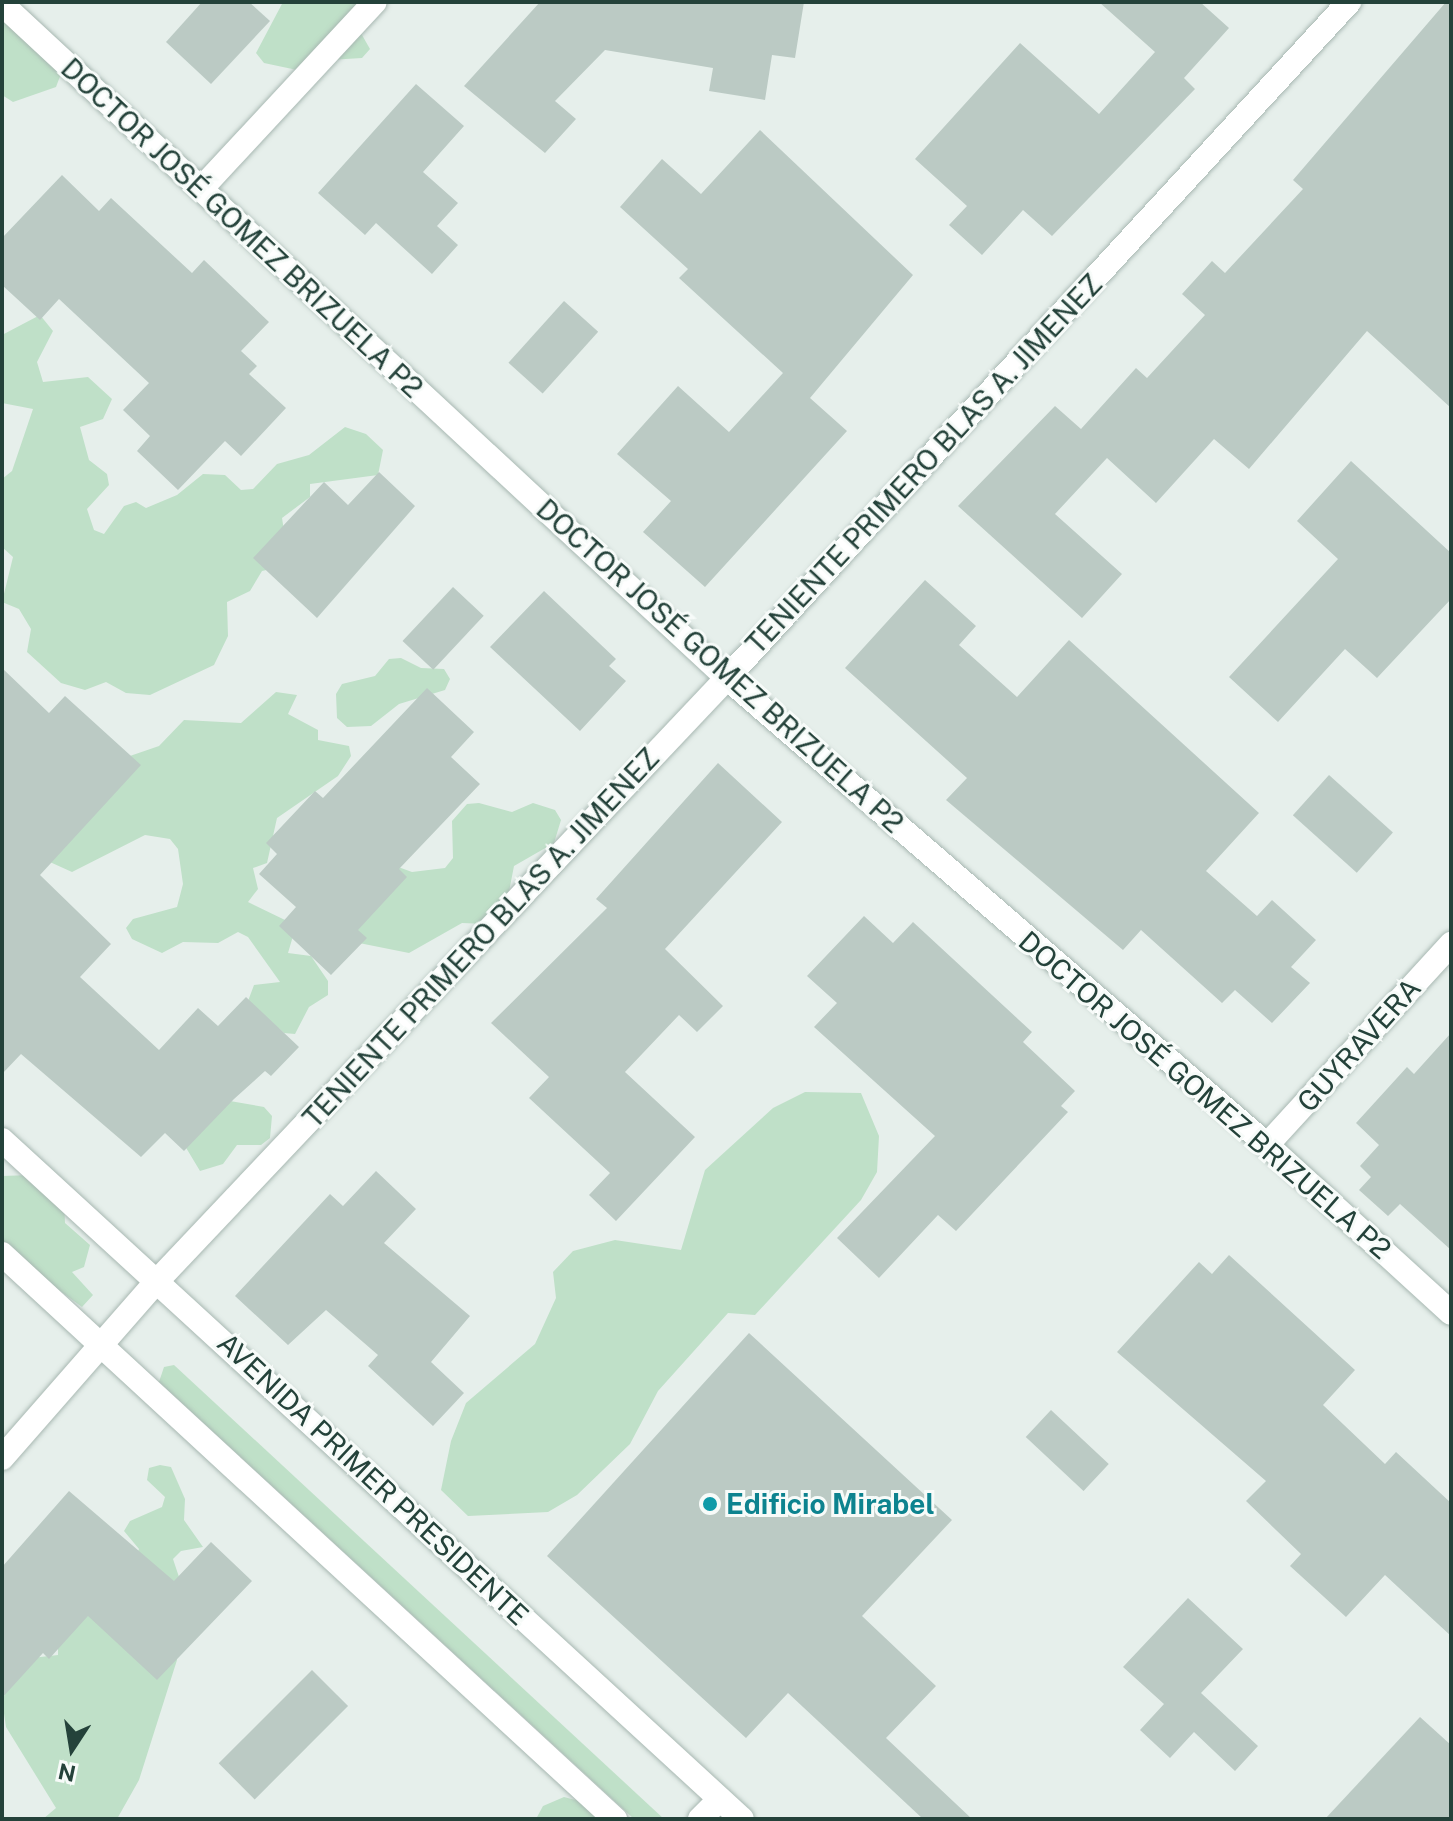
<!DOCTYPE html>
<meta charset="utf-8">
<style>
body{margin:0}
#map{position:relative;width:1453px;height:1821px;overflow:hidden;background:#e6efeb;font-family:"Public Sans",sans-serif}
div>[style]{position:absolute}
.green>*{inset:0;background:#bfe0c8}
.building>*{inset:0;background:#bbcac4;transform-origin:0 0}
.roads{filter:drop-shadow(0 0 2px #a8b8b2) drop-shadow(0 0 2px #a8b8b2)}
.minor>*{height:24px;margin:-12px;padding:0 12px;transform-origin:12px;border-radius:12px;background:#fff}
.secondary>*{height:24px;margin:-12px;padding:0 12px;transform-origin:12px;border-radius:12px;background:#fff}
.dots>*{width:22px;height:22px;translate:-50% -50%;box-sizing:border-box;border:4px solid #f7fbf9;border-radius:50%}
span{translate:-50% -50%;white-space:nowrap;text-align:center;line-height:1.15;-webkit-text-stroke:6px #f7fbf9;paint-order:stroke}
.street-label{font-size:28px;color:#24423a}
.culture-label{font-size:28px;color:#0d838f;font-weight:700}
.left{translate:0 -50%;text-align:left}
.frame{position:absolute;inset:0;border:4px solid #24423a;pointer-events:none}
.north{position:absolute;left:32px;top:1709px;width:80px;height:80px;-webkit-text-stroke:6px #f7fbf9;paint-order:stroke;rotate:192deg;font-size:22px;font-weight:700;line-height:32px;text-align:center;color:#24423a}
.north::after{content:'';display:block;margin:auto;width:28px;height:36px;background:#24423a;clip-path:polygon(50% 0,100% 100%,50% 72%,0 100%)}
</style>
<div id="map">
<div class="green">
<i style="clip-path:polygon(283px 2px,368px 2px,354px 21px,370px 49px,362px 58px,313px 61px,297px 70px,264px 63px,256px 53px)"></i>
<i style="clip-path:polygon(2px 19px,32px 20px,56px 37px,67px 58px,56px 87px,13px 102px,2px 95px)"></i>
<i style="clip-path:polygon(40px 315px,53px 331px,37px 362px,43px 382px,88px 377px,112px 399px,103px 419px,80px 427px,89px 460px,107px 474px,109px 485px,87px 509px,94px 530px,104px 534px,124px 506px,136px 502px,146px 508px,177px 495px,203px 474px,225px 475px,241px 490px,253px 489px,277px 464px,309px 455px,345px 427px,366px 434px,383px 450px,378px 475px,310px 484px,310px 497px,282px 518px,287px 550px,275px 568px,262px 571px,250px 591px,227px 602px,228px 636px,214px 665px,150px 695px,126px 693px,106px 682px,85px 690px,61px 683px,27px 652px,31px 629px,19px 609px,2px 602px,13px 557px,2px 547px,2px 479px,12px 471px,33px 409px,2px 403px,2px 335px)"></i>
<i style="clip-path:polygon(401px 658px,421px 668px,444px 669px,450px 679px,445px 690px,399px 704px,371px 726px,347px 727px,337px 718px,336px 694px,342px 684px,375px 676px,389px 659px)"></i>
<i style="clip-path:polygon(276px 692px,297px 695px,288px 714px,318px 730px,318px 740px,349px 746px,351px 756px,338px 776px,277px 818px,267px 863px,253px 868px,258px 889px,248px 902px,285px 920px,293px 936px,288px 953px,311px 956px,328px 981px,328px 995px,309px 1007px,295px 1034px,284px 1033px,248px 1001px,254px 985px,280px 982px,248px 937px,238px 932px,218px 943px,183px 942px,162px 953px,132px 939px,126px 928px,133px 919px,177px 907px,183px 884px,178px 849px,170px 839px,145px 835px,72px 872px,41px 858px,127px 757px,159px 746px,184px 720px,241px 723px)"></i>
<i style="clip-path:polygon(479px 803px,512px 812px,533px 803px,555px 810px,561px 820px,554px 843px,514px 866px,507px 902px,486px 924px,462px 923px,409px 953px,354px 942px,339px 904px,390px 864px,412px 872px,445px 868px,453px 858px,452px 821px,467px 804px)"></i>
<i style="clip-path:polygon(805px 1092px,861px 1093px,879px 1136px,877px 1172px,861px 1200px,755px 1315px,728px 1313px,658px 1391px,630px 1444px,577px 1495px,548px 1512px,468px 1516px,441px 1490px,451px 1441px,466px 1403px,535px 1344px,556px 1298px,553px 1272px,573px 1251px,615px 1240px,681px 1250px,705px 1170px,773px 1108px)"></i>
<i style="clip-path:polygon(230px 1101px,264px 1107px,272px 1116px,270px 1138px,261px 1145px,237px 1145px,223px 1164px,200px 1171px,185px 1146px)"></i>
<i style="clip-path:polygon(31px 1175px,64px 1200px,65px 1223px,90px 1245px,84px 1267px,72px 1272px,93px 1295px,82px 1307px,2px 1248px,2px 1176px)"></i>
<i style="clip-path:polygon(174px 1365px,664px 1819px,634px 1819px,159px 1382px,164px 1367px)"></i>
<i style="clip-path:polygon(160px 1465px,171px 1467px,185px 1499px,184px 1520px,203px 1547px,181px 1551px,173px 1559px,180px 1580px,167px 1601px,134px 1559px,139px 1549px,124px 1531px,130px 1521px,162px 1507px,165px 1497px,147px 1480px,149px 1468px)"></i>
<i style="clip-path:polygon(92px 1612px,174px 1649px,177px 1660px,139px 1780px,117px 1819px,43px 1819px,56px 1808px,6px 1727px,2px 1700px,23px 1659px,58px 1655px,58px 1642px)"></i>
<i style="clip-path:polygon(564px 1797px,598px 1806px,606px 1819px,536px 1819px,543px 1806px)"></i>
</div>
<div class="building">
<i style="clip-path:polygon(202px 2px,249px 2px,270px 21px,211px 84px,166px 42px)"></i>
<i style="clip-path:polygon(540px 2px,804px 2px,795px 58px,772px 55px,765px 100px,709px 91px,713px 68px,605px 50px,555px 101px,576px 119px,545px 153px,464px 86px)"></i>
<i style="clip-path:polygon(1099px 2px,1200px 2px,1229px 28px,1184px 78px,1195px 89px,1052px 236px,1023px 210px,982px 255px,949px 225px,967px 206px,915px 159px,1020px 43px,1099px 114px,1155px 52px)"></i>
<i style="clip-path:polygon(1446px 2px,1451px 2px,1451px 408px,1367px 331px,1249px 469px,1214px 439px,1156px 503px,1107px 458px,1055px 514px,1122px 574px,1082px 618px,958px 506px,1055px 406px,1081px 429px,1136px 368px,1147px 378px,1205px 315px,1182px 294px,1212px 261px,1225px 273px,1303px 189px,1293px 180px)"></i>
<i style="clip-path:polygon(416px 84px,464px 126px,423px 172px,458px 203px,437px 226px,458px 245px,432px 274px,376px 223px,365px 235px,318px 193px)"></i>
<i style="clip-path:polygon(760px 130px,913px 275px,810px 398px,847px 431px,705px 587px,643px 532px,671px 501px,617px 454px,678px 386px,729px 432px,783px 373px,679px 278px,688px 269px,620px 207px,662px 159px,701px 194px)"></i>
<i style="clip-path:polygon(62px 175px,99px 211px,111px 198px,192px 273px,204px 260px,269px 322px,241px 351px,257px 366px,249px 374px,286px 408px,241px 456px,225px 441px,178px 490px,137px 451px,150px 436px,123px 410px,149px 383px,59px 299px,40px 320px,2px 285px,2px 238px)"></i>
<i style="left:564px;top:301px;width:46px;height:83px;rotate:42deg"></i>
<i style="clip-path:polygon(1351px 461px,1451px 553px,1451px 599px,1377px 678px,1345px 649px,1278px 722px,1229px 677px,1338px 559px,1297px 521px)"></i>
<i style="clip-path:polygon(379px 472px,415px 506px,317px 618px,253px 558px,324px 482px,348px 505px)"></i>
<i style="clip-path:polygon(925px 580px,976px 626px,959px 645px,1017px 697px,1069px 640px,1259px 813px,1206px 871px,1257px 916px,1272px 900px,1316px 940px,1291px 967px,1310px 983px,1272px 1023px,1235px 990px,1222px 1003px,1141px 930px,1123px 950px,946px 800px,967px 778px,845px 668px)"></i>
<i style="left:453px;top:587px;width:42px;height:74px;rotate:43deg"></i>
<i style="clip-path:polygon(544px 591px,616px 659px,609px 666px,626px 681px,580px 731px,490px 647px)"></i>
<i style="clip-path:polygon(2px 668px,49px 713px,65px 696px,141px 765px,40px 875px,111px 944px,80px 977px,159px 1050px,198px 1008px,218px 1026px,246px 997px,299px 1047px,271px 1076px,265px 1071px,234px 1099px,184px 1151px,165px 1133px,141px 1157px,21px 1054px,2px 1074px)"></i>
<i style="clip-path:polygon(427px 688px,474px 732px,451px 757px,480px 784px,399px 869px,407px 877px,358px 930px,367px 938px,331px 975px,279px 926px,296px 907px,259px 874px,277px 854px,266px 843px,315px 791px,323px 798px)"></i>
<i style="clip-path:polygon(718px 763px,782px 822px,665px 949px,723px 1006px,697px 1032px,679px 1015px,625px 1072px,695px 1137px,616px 1221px,589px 1195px,610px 1173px,529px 1098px,549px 1077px,491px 1023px,607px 908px,596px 899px)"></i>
<i style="left:1329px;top:775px;width:86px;height:54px;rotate:42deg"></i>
<i style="clip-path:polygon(864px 916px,893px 943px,913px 922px,1032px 1032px,1023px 1042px,1075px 1091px,1061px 1106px,1068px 1112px,956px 1231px,938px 1215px,879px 1278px,837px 1238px,935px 1136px,814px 1027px,837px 1003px,807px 976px)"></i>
<i style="clip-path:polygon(1451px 1033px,1451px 1250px,1400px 1204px,1388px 1216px,1359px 1190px,1371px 1177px,1360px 1166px,1379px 1145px,1356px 1123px,1407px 1067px,1414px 1074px)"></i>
<i style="clip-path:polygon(376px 1171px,416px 1209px,384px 1243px,470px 1316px,431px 1362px,464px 1393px,433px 1426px,368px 1366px,378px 1355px,326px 1310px,288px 1345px,235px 1296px,330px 1194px,343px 1206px)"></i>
<i style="clip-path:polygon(1229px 1255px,1355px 1370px,1323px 1405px,1385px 1464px,1396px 1452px,1451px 1503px,1451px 1636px,1385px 1575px,1346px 1617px,1290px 1566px,1301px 1554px,1246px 1501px,1266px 1481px,1117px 1352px,1199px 1262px,1212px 1274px)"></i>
<i style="clip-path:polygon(749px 1333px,952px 1520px,862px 1616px,936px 1686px,886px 1738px,972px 1819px,923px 1819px,788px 1693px,746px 1738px,547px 1556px)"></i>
<i style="left:1051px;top:1410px;width:79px;height:37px;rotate:43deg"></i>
<i style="clip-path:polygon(69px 1491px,174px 1581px,211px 1542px,252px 1581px,157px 1680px,88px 1616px,49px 1659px,43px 1653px,2px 1698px,2px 1567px)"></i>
<i style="clip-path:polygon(1188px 1598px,1243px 1649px,1201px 1693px,1258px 1746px,1235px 1771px,1194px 1732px,1170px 1758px,1140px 1730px,1164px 1704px,1123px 1667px)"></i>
<i style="left:312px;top:1670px;width:51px;height:132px;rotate:45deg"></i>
<i style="clip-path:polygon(1420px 1717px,1451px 1745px,1451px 1819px,1325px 1819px)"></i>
</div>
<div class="roads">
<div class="minor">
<i style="left:2px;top:4px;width:990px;rotate:42.91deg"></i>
<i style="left:727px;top:678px;width:714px;rotate:40.85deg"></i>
<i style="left:1267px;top:1145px;width:249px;rotate:42.4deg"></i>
<i style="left:201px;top:189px;width:255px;rotate:-47.1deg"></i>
<i style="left:1267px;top:1145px;width:273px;rotate:-47.5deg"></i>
<i style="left:2px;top:1458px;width:237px;rotate:-48.8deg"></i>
<i style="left:158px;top:1280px;width:828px;rotate:-46.61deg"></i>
<i style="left:727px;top:678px;width:919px;rotate:-47.38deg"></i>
</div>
<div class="secondary">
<i style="left:2px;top:1140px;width:1004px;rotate:42.54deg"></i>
<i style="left:2px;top:1254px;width:834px;rotate:42.67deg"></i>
<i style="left:700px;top:1819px;width:28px;rotate:-45deg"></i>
</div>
</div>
<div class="dots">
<i style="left:710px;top:1504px;background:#0f9aa8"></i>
</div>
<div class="street-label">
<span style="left:242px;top:228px;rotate:43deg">DOCTOR JOSÉ GOMEZ BRIZUELA P2</span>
<span style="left:924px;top:464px;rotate:-47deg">TENIENTE PRIMERO BLAS A. JIMENEZ</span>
<span style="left:720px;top:666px;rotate:42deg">DOCTOR JOSÉ GOMEZ BRIZUELA P2</span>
<span style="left:481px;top:938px;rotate:-47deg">TENIENTE PRIMERO BLAS A. JIMENEZ</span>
<span style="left:1359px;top:1045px;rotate:-48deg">GUYRAVERA</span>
<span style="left:1205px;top:1095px;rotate:41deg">DOCTOR JOSÉ GOMEZ BRIZUELA P2</span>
<span style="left:373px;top:1479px;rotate:43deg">AVENIDA PRIMER PRESIDENTE</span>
</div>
<div class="culture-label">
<span class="left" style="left:726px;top:1504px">Edificio Mirabel</span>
</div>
<div class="frame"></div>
<div class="north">N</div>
</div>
